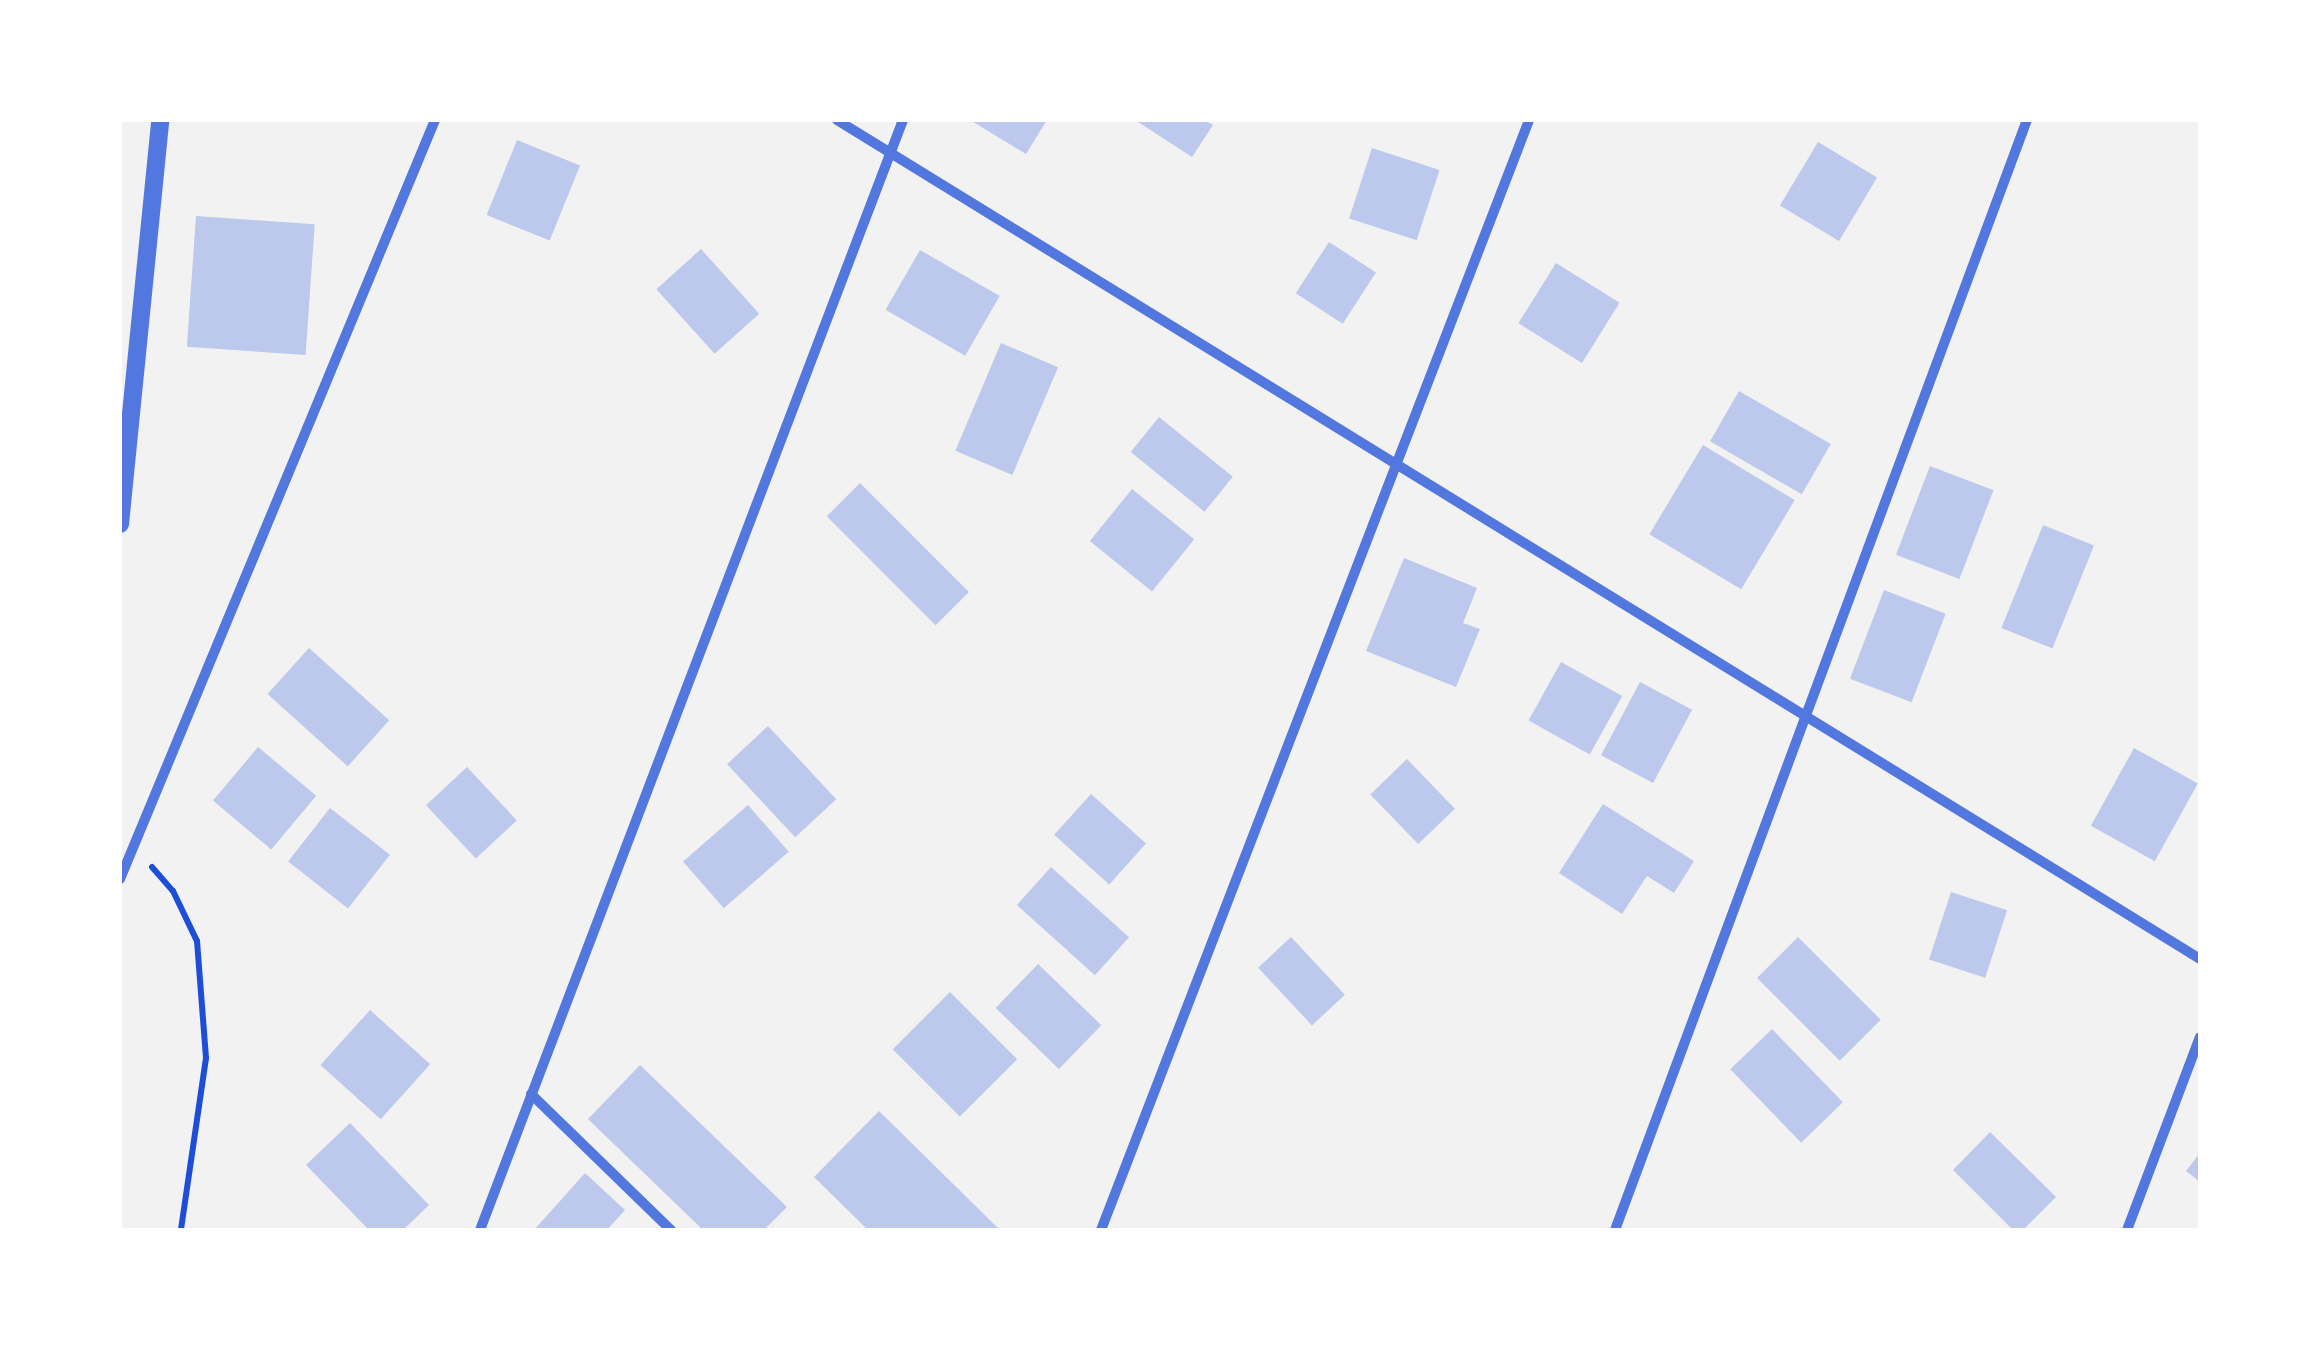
<!DOCTYPE html>
<style>
body{margin:0}
#map{position:relative;width:2320px;height:1350px;overflow:hidden;background:#f2f2f2;font-family:Raleway,sans-serif}
div>[style]{position:absolute}
.building>*{inset:0;background:#bdc9ec;transform-origin:0 0}
.path>*{height:6px;margin:-3px;padding:0 3px;transform-origin:3px;border-radius:3px;background:#1d4ed8}
.minor>*{height:10px;margin:-5px;padding:0 5px;transform-origin:5px;border-radius:5px;background:#5277de}
.tertiary>*{height:18px;margin:-9px;padding:0 9px;transform-origin:9px;border-radius:9px;background:#5277de}
span{translate:-50% -50%;white-space:nowrap;text-align:center;line-height:1.15;-webkit-text-stroke:10px #fff;paint-order:stroke}
.frame{position:absolute;inset:0;border:122px solid #fff;pointer-events:none}
</style>
<div id="map">
<div class="building">
<i style="clip-path:polygon(970px 120px,1047px 120px,1026px 154px)"></i>
<i style="clip-path:polygon(1135px 120px,1204px 120px,1213px 125px,1192px 157px)"></i>
<i style="left:517px;top:140px;width:68px;height:81px;rotate:22deg"></i>
<i style="left:1818px;top:142px;width:69px;height:74px;rotate:31deg"></i>
<i style="left:1372px;top:148px;width:71px;height:74px;rotate:18deg"></i>
<i style="left:196px;top:216px;width:119px;height:131px;rotate:4deg"></i>
<i style="left:1329px;top:242px;width:56px;height:61px;rotate:33deg"></i>
<i style="left:701px;top:249px;width:87px;height:60px;rotate:48deg"></i>
<i style="left:920px;top:250px;width:92px;height:69px;rotate:30deg"></i>
<i style="left:1556px;top:263px;width:75px;height:71px;rotate:32deg"></i>
<i style="left:1001px;top:343px;width:62px;height:117px;rotate:23deg"></i>
<i style="left:1739px;top:391px;width:106px;height:58px;rotate:30deg"></i>
<i style="left:1159px;top:417px;width:95px;height:45px;rotate:39deg"></i>
<i style="left:1703px;top:445px;width:107px;height:104px;rotate:31deg"></i>
<i style="left:1930px;top:466px;width:68px;height:95px;rotate:21deg"></i>
<i style="left:860px;top:483px;width:154px;height:47px;rotate:45deg"></i>
<i style="left:1132px;top:489px;width:80px;height:67px;rotate:39deg"></i>
<i style="left:2043px;top:525px;width:55px;height:111px;rotate:22deg"></i>
<i style="clip-path:polygon(1404px 558px,1477px 588px,1463px 623px,1480px 629px,1456px 687px,1366px 651px)"></i>
<i style="left:1884px;top:590px;width:66px;height:95px;rotate:21deg"></i>
<i style="left:309px;top:648px;width:108px;height:62px;rotate:42deg"></i>
<i style="left:1561px;top:662px;width:70px;height:67px;rotate:29deg"></i>
<i style="left:1640px;top:682px;width:59px;height:83px;rotate:28deg"></i>
<i style="left:768px;top:726px;width:100px;height:56px;rotate:47deg"></i>
<i style="left:258px;top:747px;width:76px;height:70px;rotate:40deg"></i>
<i style="left:2134px;top:748px;width:73px;height:89px;rotate:29deg"></i>
<i style="left:1407px;top:759px;width:69px;height:51px;rotate:46deg"></i>
<i style="left:467px;top:767px;width:73px;height:56px;rotate:47deg"></i>
<i style="left:1091px;top:794px;width:74px;height:55px;rotate:42deg"></i>
<i style="clip-path:polygon(1603px 804px,1694px 861px,1674px 893px,1647px 876px,1622px 914px,1559px 873px)"></i>
<i style="left:748px;top:805px;width:62px;height:86px;rotate:49deg"></i>
<i style="left:330px;top:808px;width:76px;height:68px;rotate:38deg"></i>
<i style="left:1051px;top:867px;width:105px;height:51px;rotate:42deg"></i>
<i style="left:1951px;top:892px;width:59px;height:71px;rotate:18deg"></i>
<i style="left:1291px;top:937px;width:79px;height:45px;rotate:47deg"></i>
<i style="left:1798px;top:937px;width:117px;height:58px;rotate:45deg"></i>
<i style="left:1038px;top:964px;width:88px;height:61px;rotate:44deg"></i>
<i style="left:950px;top:992px;width:95px;height:81px;rotate:45deg"></i>
<i style="left:370px;top:1010px;width:81px;height:74px;rotate:42deg"></i>
<i style="left:1772px;top:1029px;width:102px;height:58px;rotate:46deg"></i>
<i style="clip-path:polygon(640px 1065px,787px 1207px,764px 1230px,703px 1230px,588px 1119px)"></i>
<i style="clip-path:polygon(879px 1111px,1000px 1230px,868px 1230px,814px 1177px)"></i>
<i style="clip-path:polygon(350px 1123px,429px 1205px,403px 1230px,369px 1230px,306px 1165px)"></i>
<i style="clip-path:polygon(1990px 1132px,2056px 1197px,2023px 1230px,2013px 1230px,1953px 1170px)"></i>
<i style="clip-path:polygon(2200px 1153px,2200px 1182px,2186px 1171px)"></i>
<i style="clip-path:polygon(585px 1173px,625px 1210px,607px 1230px,534px 1230px)"></i>
</div>
<div class="path">
<i style="left:152px;top:867px;width:32px;rotate:49deg"></i>
<i style="left:173px;top:891px;width:55px;rotate:64.4deg"></i>
<i style="left:197px;top:941px;width:117px;rotate:85.6deg"></i>
<i style="left:206px;top:1058px;width:174px;rotate:98.3deg"></i>
</div>
<div class="minor">
<i style="left:837px;top:120px;width:1601px;rotate:31.61deg"></i>
<i style="left:120px;top:879px;width:822px;rotate:-67.46deg"></i>
<i style="left:531px;top:1094px;width:195px;rotate:44.2deg"></i>
<i style="left:480px;top:1230px;width:1188px;rotate:-69.14deg"></i>
<i style="left:1101px;top:1230px;width:1190px;rotate:-68.91deg"></i>
<i style="left:1615px;top:1230px;width:1184px;rotate:-69.64deg"></i>
<i style="left:2127px;top:1230px;width:206px;rotate:-69.3deg"></i>
</div>
<div class="tertiary">
<i style="left:120px;top:524px;width:406px;rotate:-84.3deg"></i>
</div>
<div class="frame"></div>
</div>
